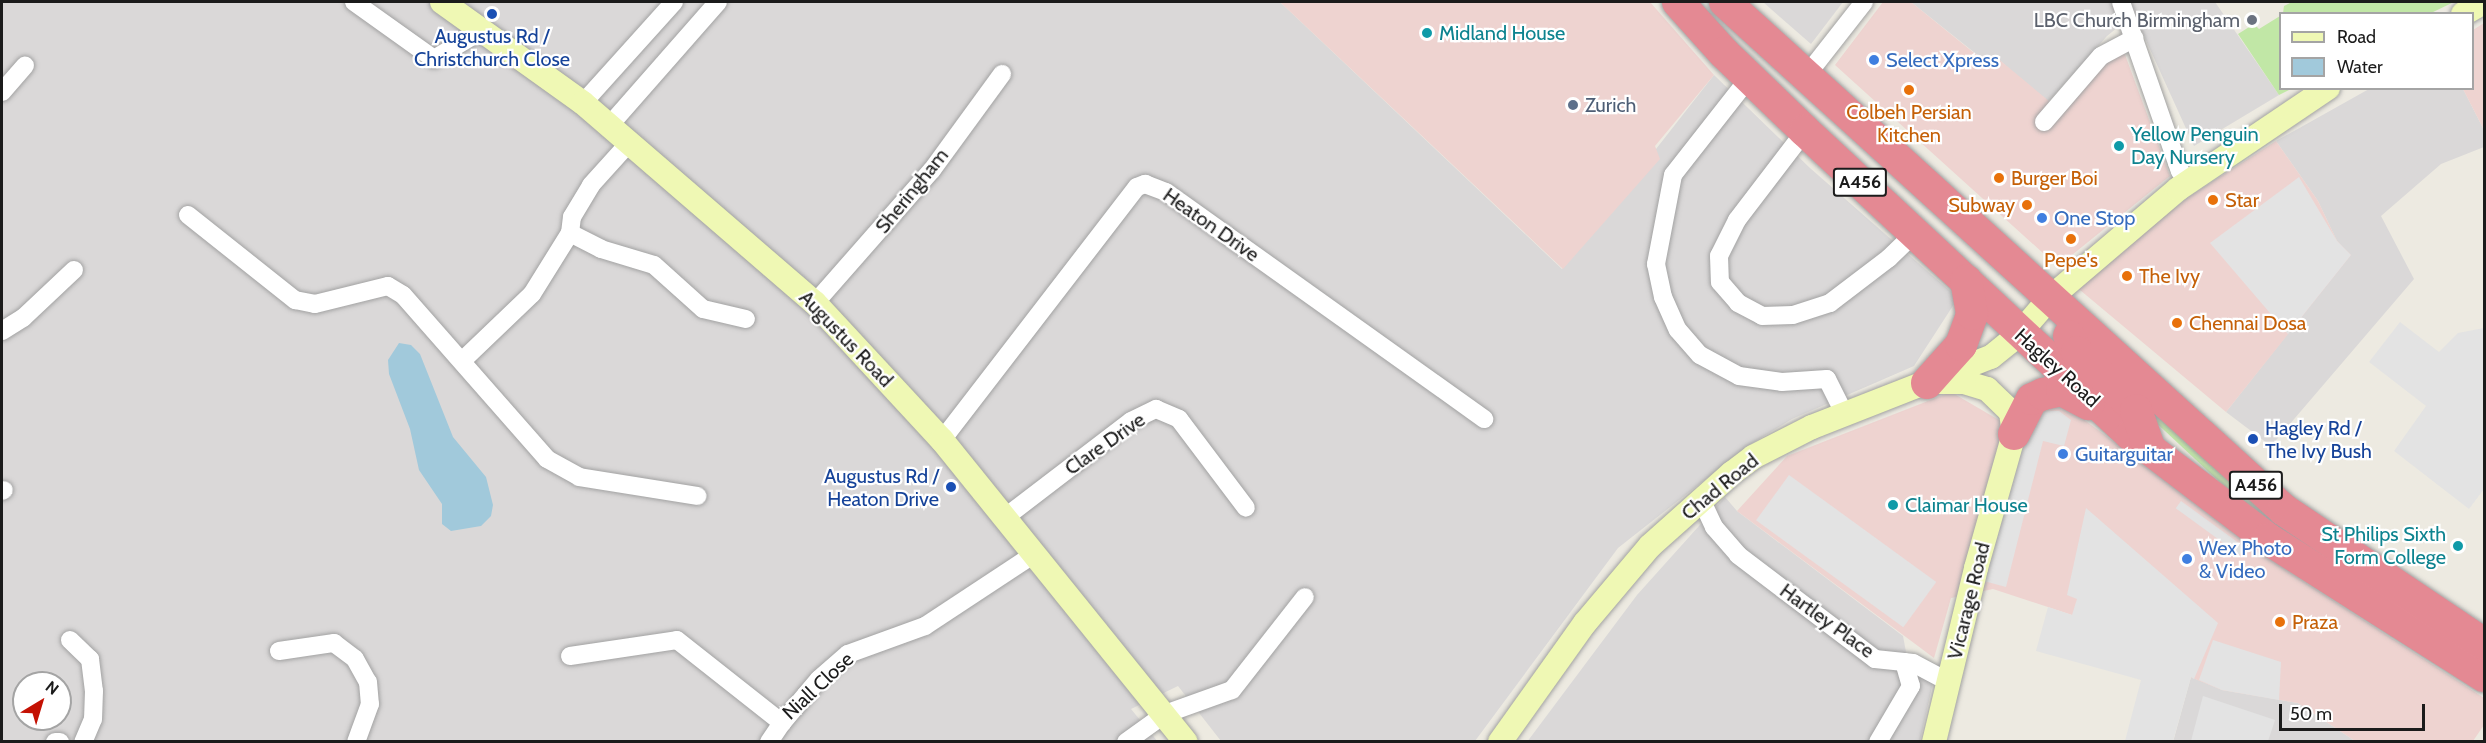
<!DOCTYPE html>
<style>
body{margin:0}
#map{position:relative;width:2486px;height:743px;overflow:hidden;background:#edeae1;font-family:Cabin,sans-serif}
div>[style]{position:absolute}
.residential>*{inset:0;background:#dad8d8}
.commercial>*{inset:0;background:#eed3d0}
.grass>*{inset:0;background:#c1e7a6}
.parking>*{inset:0;background:#e3e3e3;transform-origin:0 0}
.water>*{inset:0;background:#a1c9db}
.roads{filter:drop-shadow(0 0 2px #a2a2a2) drop-shadow(0 0 2px #a2a2a2)}
.street>*{height:18px;margin:-9px;padding:0 9px;transform-origin:9px;border-radius:9px;background:#fff}
.secondary>*{height:24px;margin:-12px;padding:0 12px;transform-origin:12px;border-radius:12px;background:#eff8b4}
.highway>*{height:32px;margin:-16px;padding:0 16px;transform-origin:16px;border-radius:16px;background:#e48993}
.dots>*{width:16px;height:16px;translate:-50% -50%;box-sizing:border-box;border:3px solid #fff;border-radius:50%}
span{translate:-50% -50%;white-space:nowrap;text-align:center;line-height:1.15;-webkit-text-stroke:4.5px #fff;paint-order:stroke}
.shield-label span{padding:2px 4px;background:#fff;border:2px solid;border-radius:4px;-webkit-text-stroke-width:0}
.shield-label{font-size:18px;color:#1b1b1b;font-weight:700}
.worship-label{font-size:20px;color:#5b616d}
.right{translate:-100% -50%;text-align:right}
.culture-label{font-size:20px;color:#0d838f}
.left{translate:0 -50%;text-align:left}
.transit-label{font-size:20px;color:#164399}
.shop-label{font-size:20px;color:#366cbe}
.service-label{font-size:20px;color:#4e5e75}
.food-label{font-size:20px;color:#c56008}
.street-label{font-size:20px;color:#1b1b1b}
.frame{position:absolute;inset:0;border:3px solid #1b1b1b;pointer-events:none}
.legend{position:absolute;left:2279px;top:12px;width:195px;height:78px;box-sizing:border-box;background:#fff;border:2px solid #a4a4a4;margin:0;padding:8px 10px;list-style:none;font-size:18px;color:#1b1b1b}
.legend li{display:flex;align-items:center;gap:12px;height:30px}
.legend b{width:30px;border:2px solid #a4a4a4}
.north{position:absolute;left:12px;top:671px;width:60px;height:60px;box-sizing:border-box;background:#fff;border:2px solid #a4a4a4;border-radius:50%;rotate:38deg;font-size:16px;font-weight:700;line-height:24px;text-align:center;color:#1b1b1b}
.north::after{content:'';display:block;margin:auto;width:21px;height:27px;background:#c41103;clip-path:polygon(50% 0,100% 100%,50% 72%,0 100%)}
.scale{position:absolute;left:2279px;top:704px;width:146px;height:27px;box-sizing:border-box;border:3px solid #1b1b1b;border-top:0;padding-left:8px;font-size:18px;line-height:21px;white-space:nowrap;color:#1b1b1b;-webkit-text-stroke:4px #fff;paint-order:stroke}
</style>
<div id="map">
<div class="residential">
<i style="clip-path:polygon(evenodd,2px 2px,1280px 2px,1562px 269px,1714px 75px,1810px 168px,1958px 298px,1914px 366px,1792px 419px,1749px 445px,1618px 548px,1475px 741px,1221px 741px,1178px 686px,1131px 709px,1158px 742px,2px 741px,2px 2px,24px 683px,60px 683px,60px 719px,24px 719px,24px 683px)"></i>
<i style="clip-path:polygon(1763px 2px,1843px 2px,1811px 44px)"></i>
<i style="clip-path:polygon(1911px 2px,2215px 2px,2279px 95px,2194px 146px,2134px 14px,2107px 36px,2048px 102px,1997px 58px,1990px 65px)"></i>
<i style="clip-path:polygon(2369px 89px,2463px 89px,2484px 130px,2484px 147px,2441px 164px,2381px 216px,2414px 279px,2271px 446px,2226px 412px,2350px 255px,2337px 241px,2318px 201px,2276px 141px)"></i>
<i style="clip-path:polygon(1725px 497px,1737px 511px,1903px 636px,1909px 668px,1933px 682px,1920px 741px,1527px 742px,1637px 595px)"></i>
<i style="clip-path:polygon(2191px 677px,2222px 690px,2298px 703px,2355px 741px,2173px 742px)"></i>
</div>
<div class="commercial">
<i style="clip-path:polygon(1280px 2px,1650px 2px,1714px 75px,1655px 146px,1660px 159px,1563px 269px)"></i>
<i style="clip-path:polygon(1883px 2px,1911px 2px,1989px 65px,1996px 57px,2061px 111px,2121px 44px,2170px 176px,2062px 263px,2054px 263px,1835px 65px)"></i>
<i style="clip-path:polygon(2484px 23px,2484px 130px,2463px 89px,2472px 88px,2473px 30px)"></i>
<i style="clip-path:polygon(2276px 141px,2318px 201px,2337px 241px,2351px 255px,2226px 412px,2074px 285px,2190px 196px)"></i>
<i style="clip-path:polygon(1951px 392px,2016px 430px,2055px 398px,2286px 570px,2484px 698px,2484px 725px,2473px 741px,2355px 741px,2298px 703px,2222px 690px,2173px 670px,2072px 615px,1993px 589px,1951px 598px,1934px 658px,1737px 511px,1787px 456px)"></i>
</div>
<div class="grass">
<i style="clip-path:polygon(2292px 2px,2454px 2px,2431px 13px,2283px 13px,2284px 6px)"></i>
<i style="clip-path:polygon(2280px 16px,2280px 88px,2291px 89px,2279px 95px,2238px 34px,2254px 24px,2259px 29px)"></i>
<i style="clip-path:polygon(2124px 382px,2268px 510px,2266px 516px,2256px 516px,2119px 388px)"></i>
</div>
<div class="parking">
<i style="clip-path:polygon(2299px 177px,2337px 241px,2351px 255px,2288px 334px,2210px 243px)"></i>
<i style="clip-path:polygon(2400px 322px,2439px 352px,2458px 333px,2484px 328px,2484px 489px,2469px 509px,2394px 451px,2426px 406px,2369px 362px)"></i>
<i style="clip-path:polygon(2048px 411px,2059px 411px,2071px 420px,2064px 446px,2043px 441px,2006px 587px,1984px 581px,2020px 438px,2036px 415px)"></i>
<i style="left:1789px;top:475px;width:182px;height:56px;rotate:36deg"></i>
<i style="left:2181px;top:501px;width:79px;height:9px;rotate:36deg"></i>
<i style="clip-path:polygon(2086px 508px,2218px 623px,2194px 679px,2191px 677px,2173px 741px,2125px 741px,2141px 680px,2036px 651px,2048px 607px,2072px 615px,2077px 599px,2067px 595px)"></i>
<i style="clip-path:polygon(2213px 640px,2281px 662px,2279px 700px,2222px 690px,2199px 680px)"></i>
<i style="clip-path:polygon(2203px 696px,2275px 720px,2268px 741px,2191px 741px)"></i>
</div>
<div class="water">
<i style="clip-path:polygon(399px 343px,411px 345px,420px 354px,453px 437px,486px 477px,493px 505px,491px 516px,481px 526px,451px 531px,442px 524px,442px 504px,419px 470px,410px 429px,389px 374px,388px 360px)"></i>
</div>
<div class="roads">
<div class="street">
<i style="left:354px;top:2px;width:98px;rotate:35.5deg"></i>
<i style="left:434px;top:59px;width:55px;rotate:-30.8deg"></i>
<i style="left:2121px;top:2px;width:179px;rotate:70.8deg"></i>
<i style="left:2180px;top:171px;width:15px;rotate:53deg"></i>
<i style="left:1806px;top:76px;width:94px;rotate:-51.9deg"></i>
<i style="left:1749px;top:78px;width:123px;rotate:128.1deg"></i>
<i style="left:1673px;top:175px;width:91px;rotate:100.8deg"></i>
<i style="left:1656px;top:264px;width:34px;rotate:78deg"></i>
<i style="left:1663px;top:297px;width:36px;rotate:66deg"></i>
<i style="left:1678px;top:330px;width:33px;rotate:49deg"></i>
<i style="left:1700px;top:355px;width:44px;rotate:28.3deg"></i>
<i style="left:1739px;top:376px;width:43px;rotate:7.9deg"></i>
<i style="left:1782px;top:382px;width:45px;rotate:-3.8deg"></i>
<i style="left:1827px;top:379px;width:40px;rotate:63.4deg"></i>
<i style="left:2px;top:92px;width:35px;rotate:-49deg"></i>
<i style="left:583px;top:103px;width:136px;rotate:-48deg"></i>
<i style="left:2044px;top:122px;width:87px;rotate:-49.2deg"></i>
<i style="left:2101px;top:56px;width:38px;rotate:-28deg"></i>
<i style="left:609px;top:126px;width:165px;rotate:-48.7deg"></i>
<i style="left:1805px;top:131px;width:112px;rotate:127.4deg"></i>
<i style="left:1737px;top:220px;width:40px;rotate:116.6deg"></i>
<i style="left:1719px;top:256px;width:26px;rotate:88deg"></i>
<i style="left:1720px;top:282px;width:28px;rotate:49deg"></i>
<i style="left:1738px;top:303px;width:27px;rotate:28deg"></i>
<i style="left:1762px;top:316px;width:31px;rotate:-2deg"></i>
<i style="left:1793px;top:315px;width:39px;rotate:-18deg"></i>
<i style="left:1830px;top:303px;width:74px;rotate:-37.3deg"></i>
<i style="left:1889px;top:258px;width:36px;rotate:-44deg"></i>
<i style="left:188px;top:215px;width:137px;rotate:38.5deg"></i>
<i style="left:295px;top:300px;width:20px;rotate:11deg"></i>
<i style="left:315px;top:304px;width:75px;rotate:-13.9deg"></i>
<i style="left:388px;top:286px;width:17px;rotate:31deg"></i>
<i style="left:403px;top:295px;width:218px;rotate:48.7deg"></i>
<i style="left:547px;top:459px;width:37px;rotate:29deg"></i>
<i style="left:579px;top:477px;width:120px;rotate:9.1deg"></i>
<i style="left:570px;top:233px;width:35px;rotate:27deg"></i>
<i style="left:601px;top:249px;width:55px;rotate:16.8deg"></i>
<i style="left:654px;top:265px;width:66px;rotate:41.9deg"></i>
<i style="left:703px;top:309px;width:44px;rotate:13.1deg"></i>
<i style="left:815px;top:303px;width:177px;rotate:-48.7deg"></i>
<i style="left:932px;top:170px;width:119px;rotate:-53.9deg"></i>
<i style="left:2px;top:331px;width:25px;rotate:-32deg"></i>
<i style="left:23px;top:318px;width:70px;rotate:-43.3deg"></i>
<i style="left:463px;top:360px;width:95px;rotate:-43.7deg"></i>
<i style="left:532px;top:294px;width:72px;rotate:-58.1deg"></i>
<i style="left:570px;top:233px;width:16px;rotate:-83deg"></i>
<i style="left:572px;top:217px;width:37px;rotate:-59deg"></i>
<i style="left:591px;top:185px;width:57px;rotate:-47.9deg"></i>
<i style="left:942px;top:440px;width:319px;rotate:-52.4deg"></i>
<i style="left:1137px;top:187px;width:9px;rotate:-21deg"></i>
<i style="left:1145px;top:184px;width:22px;rotate:21deg"></i>
<i style="left:1166px;top:192px;width:391px;rotate:35.5deg"></i>
<i style="left:2px;top:491px;width:2px;rotate:-27deg"></i>
<i style="left:1701px;top:499px;width:31px;rotate:65deg"></i>
<i style="left:1714px;top:527px;width:37px;rotate:49deg"></i>
<i style="left:1738px;top:555px;width:172px;rotate:37.2deg"></i>
<i style="left:1875px;top:659px;width:29px;rotate:6deg"></i>
<i style="left:1904px;top:662px;width:25px;rotate:74deg"></i>
<i style="left:1911px;top:686px;width:65px;rotate:120.5deg"></i>
<i style="left:1003px;top:519px;width:161px;rotate:-37.4deg"></i>
<i style="left:1131px;top:421px;width:28px;rotate:-26deg"></i>
<i style="left:1156px;top:409px;width:25px;rotate:23deg"></i>
<i style="left:1179px;top:419px;width:111px;rotate:53deg"></i>
<i style="left:70px;top:640px;width:28px;rotate:44deg"></i>
<i style="left:90px;top:659px;width:32px;rotate:83deg"></i>
<i style="left:94px;top:691px;width:28px;rotate:92deg"></i>
<i style="left:93px;top:719px;width:25px;rotate:113deg"></i>
<i style="left:279px;top:651px;width:56px;rotate:-8.3deg"></i>
<i style="left:334px;top:643px;width:26px;rotate:37deg"></i>
<i style="left:355px;top:659px;width:26px;rotate:61deg"></i>
<i style="left:368px;top:682px;width:22px;rotate:85deg"></i>
<i style="left:370px;top:704px;width:40px;rotate:110.2deg"></i>
<i style="left:570px;top:656px;width:108px;rotate:-8.5deg"></i>
<i style="left:677px;top:640px;width:134px;rotate:38.3deg"></i>
<i style="left:782px;top:723px;width:57px;rotate:-49.9deg"></i>
<i style="left:819px;top:679px;width:38px;rotate:-41deg"></i>
<i style="left:848px;top:654px;width:82px;rotate:-20deg"></i>
<i style="left:925px;top:626px;width:131px;rotate:-33.4deg"></i>
<i style="left:1904px;top:662px;width:9px;rotate:6deg"></i>
<i style="left:1913px;top:663px;width:40px;rotate:28deg"></i>
<i style="left:55px;top:742px;width:5px"></i>
<i style="left:769px;top:742px;width:23px;rotate:-56deg"></i>
<i style="left:1126px;top:742px;width:48px;rotate:-35.7deg"></i>
<i style="left:1165px;top:714px;width:71px;rotate:-19.7deg"></i>
<i style="left:1232px;top:690px;width:118px;rotate:-51.9deg"></i>
</div>
<div class="secondary">
<i style="left:442px;top:2px;width:173px;rotate:35.6deg"></i>
<i style="left:583px;top:103px;width:306px;rotate:40.8deg"></i>
<i style="left:815px;top:303px;width:187px;rotate:47.2deg"></i>
<i style="left:942px;top:440px;width:388px;rotate:51.1deg"></i>
<i style="left:2463px;top:14px;width:24px;rotate:-30deg"></i>
<i style="left:1500px;top:742px;width:146px;rotate:-54.5deg"></i>
<i style="left:1585px;top:623px;width:101px;rotate:-49.8deg"></i>
<i style="left:1650px;top:546px;width:110px;rotate:-41.7deg"></i>
<i style="left:1732px;top:473px;width:26px;rotate:-37deg"></i>
<i style="left:1753px;top:457px;width:66px;rotate:-27deg"></i>
<i style="left:1812px;top:427px;width:192px;rotate:-21.4deg"></i>
<i style="left:1991px;top:357px;width:36px;rotate:-39deg"></i>
<i style="left:2019px;top:334px;width:48px;rotate:-49.3deg"></i>
<i style="left:2050px;top:298px;width:168px;rotate:-40.4deg"></i>
<i style="left:2178px;top:189px;width:181px;rotate:-34deg"></i>
<i style="left:1934px;top:742px;width:179px;rotate:-76.4deg"></i>
<i style="left:1976px;top:568px;width:139px;rotate:-74.2deg"></i>
<i style="left:2014px;top:434px;width:22px;rotate:-98deg"></i>
<i style="left:2011px;top:412px;width:33px;rotate:-136deg"></i>
<i style="left:1987px;top:389px;width:24px;rotate:-163deg"></i>
<i style="left:1964px;top:382px;width:26px;rotate:180deg"></i>
</div>
<div class="highway">
<i style="left:1678px;top:2px;width:69px;rotate:48deg"></i>
<i style="left:1724px;top:53px;width:112px;rotate:43.9deg"></i>
<i style="left:1805px;top:131px;width:446px;rotate:43deg"></i>
<i style="left:2131px;top:435px;width:172px;rotate:37.2deg"></i>
<i style="left:2268px;top:539px;width:256px;rotate:32.4deg"></i>
<i style="left:1725px;top:2px;width:755px;rotate:42.26deg"></i>
<i style="left:2284px;top:510px;width:241px;rotate:33.8deg"></i>
<i style="left:2069px;top:336px;width:18px;rotate:63deg"></i>
<i style="left:2077px;top:352px;width:83px;rotate:44.5deg"></i>
<i style="left:2136px;top:410px;width:42px;rotate:70.7deg"></i>
<i style="left:1927px;top:383px;width:51px;rotate:-48.2deg"></i>
<i style="left:1961px;top:345px;width:33px;rotate:-70deg"></i>
<i style="left:1972px;top:314px;width:34px;rotate:-100deg"></i>
<i style="left:2014px;top:434px;width:39px;rotate:-63deg"></i>
<i style="left:2032px;top:399px;width:12px;rotate:-24deg"></i>
<i style="left:2043px;top:394px;width:19px;rotate:-12deg"></i>
<i style="left:2062px;top:390px;width:30px;rotate:28deg"></i>
</div>
</div>
<div class="dots">
<i style="left:492px;top:14px;background:#1a4fb4"></i>
<i style="left:2252px;top:20px;background:#6b7280"></i>
<i style="left:1427px;top:33px;background:#0f9aa8"></i>
<i style="left:1874px;top:60px;background:#3f7fe0"></i>
<i style="left:1909px;top:90px;background:#e8710a"></i>
<i style="left:1573px;top:105px;background:#5c6f8a"></i>
<i style="left:2119px;top:146px;background:#0f9aa8"></i>
<i style="left:1999px;top:178px;background:#e8710a"></i>
<i style="left:2213px;top:200px;background:#e8710a"></i>
<i style="left:2027px;top:205px;background:#e8710a"></i>
<i style="left:2042px;top:218px;background:#3f7fe0"></i>
<i style="left:2071px;top:239px;background:#e8710a"></i>
<i style="left:2127px;top:276px;background:#e8710a"></i>
<i style="left:2177px;top:323px;background:#e8710a"></i>
<i style="left:2253px;top:439px;background:#1a4fb4"></i>
<i style="left:2063px;top:454px;background:#3f7fe0"></i>
<i style="left:951px;top:487px;background:#1a4fb4"></i>
<i style="left:1893px;top:505px;background:#0f9aa8"></i>
<i style="left:2458px;top:546px;background:#0f9aa8"></i>
<i style="left:2187px;top:559px;background:#3f7fe0"></i>
<i style="left:2280px;top:622px;background:#e8710a"></i>
</div>
<div class="shield-label">
<span style="left:1860px;top:182px">A456</span>
<span style="left:2256px;top:485px">A456</span>
</div>
<div class="worship-label">
<span class="right" style="left:2240px;top:20px">LBC Church Birmingham</span>
</div>
<div class="culture-label">
<span class="left" style="left:1439px;top:33px">Midland House</span>
<span class="left" style="left:2131px;top:146px">Yellow Penguin<br>Day Nursery</span>
<span class="left" style="left:1905px;top:505px">Claimar House</span>
<span class="right" style="left:2446px;top:546px">St Philips Sixth<br>Form College</span>
</div>
<div class="transit-label">
<span style="left:492px;top:48px">Augustus Rd /<br>Christchurch Close</span>
<span class="left" style="left:2265px;top:440px">Hagley Rd /<br>The Ivy Bush</span>
<span class="right" style="left:939px;top:488px">Augustus Rd /<br>Heaton Drive</span>
</div>
<div class="shop-label">
<span class="left" style="left:1886px;top:60px">Select Xpress</span>
<span class="left" style="left:2054px;top:218px">One Stop</span>
<span class="left" style="left:2075px;top:454px">Guitarguitar</span>
<span class="left" style="left:2199px;top:560px">Wex Photo<br>&amp; Video</span>
</div>
<div class="service-label">
<span class="left" style="left:1585px;top:105px">Zurich</span>
</div>
<div class="food-label">
<span style="left:1909px;top:124px">Colbeh Persian<br>Kitchen</span>
<span class="left" style="left:2011px;top:178px">Burger Boi</span>
<span class="left" style="left:2225px;top:200px">Star</span>
<span class="right" style="left:2015px;top:205px">Subway</span>
<span style="left:2071px;top:260px">Pepe's</span>
<span class="left" style="left:2139px;top:276px">The Ivy</span>
<span class="left" style="left:2189px;top:323px">Chennai Dosa</span>
<span class="left" style="left:2292px;top:622px">Praza</span>
</div>
<div class="street-label">
<span style="left:912px;top:191px;rotate:-51deg">Sheringham</span>
<span style="left:1211px;top:225px;rotate:35deg">Heaton Drive</span>
<span style="left:846px;top:339px;rotate:46deg">Augustus Road</span>
<span style="left:2057px;top:368px;rotate:42deg">Hagley Road</span>
<span style="left:1105px;top:444px;rotate:-35deg">Clare Drive</span>
<span style="left:1720px;top:487px;rotate:-39deg">Chad Road</span>
<span style="left:1969px;top:601px;rotate:-76deg">Vicarage Road</span>
<span style="left:1827px;top:621px;rotate:36deg">Hartley Place</span>
<span style="left:818px;top:686px;rotate:-43deg">Niall Close</span>
</div>
<div class="frame"></div>
<ul class="legend">
<li><b style="height:8px;background:#eff8b4"></b>Road</li>
<li><b style="height:16px;background:#a1c9db"></b>Water</li>
</ul>
<div class="north">N</div>
<div class="scale">50 m</div>
</div>
